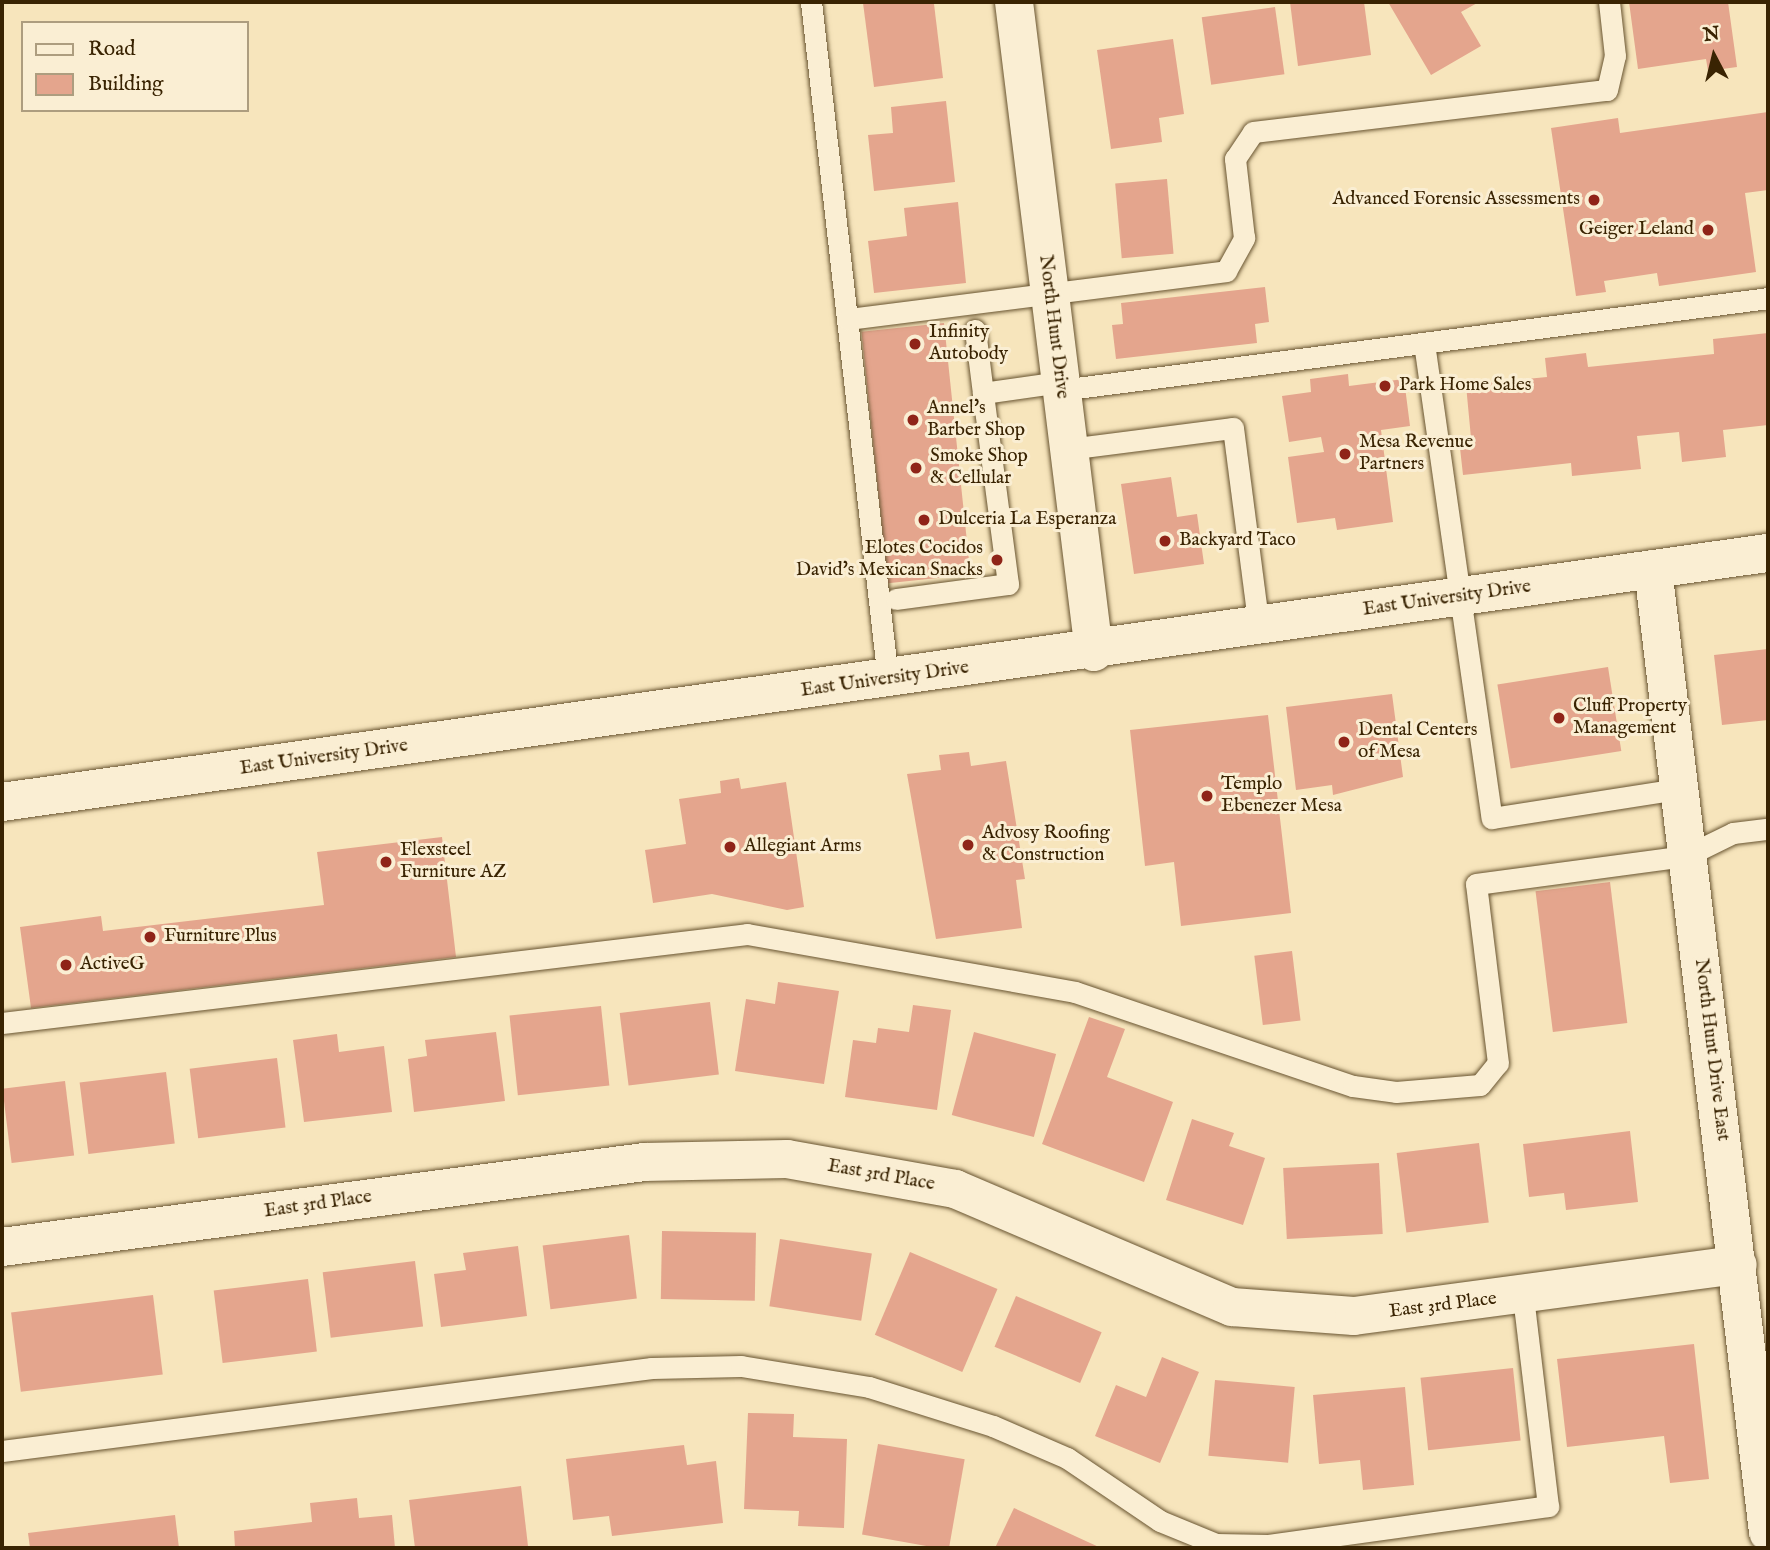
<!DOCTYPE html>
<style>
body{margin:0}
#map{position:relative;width:1770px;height:1550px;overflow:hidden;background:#f7e5bc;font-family:"IM FELL English",serif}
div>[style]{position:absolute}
.building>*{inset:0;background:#e4a58d;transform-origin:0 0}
.roads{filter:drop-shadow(0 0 2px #685430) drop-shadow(0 0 2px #685430)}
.lane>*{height:21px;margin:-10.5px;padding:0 10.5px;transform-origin:10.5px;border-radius:10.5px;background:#faeed3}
.street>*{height:38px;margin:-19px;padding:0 19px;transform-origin:19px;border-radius:19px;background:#faeed3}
.secondary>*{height:38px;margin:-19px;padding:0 19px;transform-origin:19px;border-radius:19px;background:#faeed3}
.dots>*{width:19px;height:19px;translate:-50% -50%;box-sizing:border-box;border:4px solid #faeed3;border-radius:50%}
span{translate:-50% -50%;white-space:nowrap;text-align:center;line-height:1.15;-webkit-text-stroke:6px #faeed3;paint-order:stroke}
.poi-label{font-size:19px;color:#392302}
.right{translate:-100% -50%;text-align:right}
.left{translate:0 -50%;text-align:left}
.street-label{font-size:19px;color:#392302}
.frame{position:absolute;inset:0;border:4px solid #392302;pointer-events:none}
.legend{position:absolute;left:21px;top:21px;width:228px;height:91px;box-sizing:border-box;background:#faeed3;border:2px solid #ad9d7f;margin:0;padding:9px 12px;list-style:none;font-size:21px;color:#392302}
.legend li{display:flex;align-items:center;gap:14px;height:35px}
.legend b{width:35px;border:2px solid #ad9d7f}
.north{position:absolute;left:1679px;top:21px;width:70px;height:70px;-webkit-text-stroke:5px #faeed3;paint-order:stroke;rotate:353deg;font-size:19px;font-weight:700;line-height:28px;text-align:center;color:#392302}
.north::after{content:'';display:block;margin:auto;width:24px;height:32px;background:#392302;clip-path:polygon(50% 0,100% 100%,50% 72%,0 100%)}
</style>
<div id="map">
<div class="building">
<i style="clip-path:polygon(875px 2px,934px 4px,943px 78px,874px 87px,863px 3px)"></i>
<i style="clip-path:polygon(1290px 2px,1364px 2px,1371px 55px,1298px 66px)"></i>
<i style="clip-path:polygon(1388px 2px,1479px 2px,1461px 12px,1481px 46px,1431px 75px)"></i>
<i style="clip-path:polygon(1629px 2px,1728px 2px,1737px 67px,1708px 71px,1706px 59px,1638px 69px)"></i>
<i style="left:1275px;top:7px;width:68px;height:74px;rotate:82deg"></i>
<i style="clip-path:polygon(1173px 39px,1184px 114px,1159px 118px,1162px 142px,1111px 149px,1097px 50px)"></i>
<i style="clip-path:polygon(946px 101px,955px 182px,874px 191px,868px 135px,893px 133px,891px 107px)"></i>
<i style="clip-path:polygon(1768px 112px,1768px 190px,1745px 193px,1756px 272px,1659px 286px,1657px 273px,1604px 281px,1606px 292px,1576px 296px,1551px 128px,1618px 118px,1620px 133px)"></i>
<i style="left:1167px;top:179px;width:75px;height:52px;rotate:85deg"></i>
<i style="clip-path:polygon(958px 202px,966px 283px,874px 293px,868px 241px,907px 236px,904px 208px)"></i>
<i style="clip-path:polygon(1265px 287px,1269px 322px,1255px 324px,1257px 343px,1116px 359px,1112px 325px,1123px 324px,1121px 303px)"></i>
<i style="left:944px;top:323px;width:253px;height:83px;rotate:84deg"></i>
<i style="clip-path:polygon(1768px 333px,1768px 425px,1723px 430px,1726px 457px,1682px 462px,1679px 432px,1637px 436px,1641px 469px,1572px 476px,1571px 463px,1463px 475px,1459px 439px,1471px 438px,1466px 385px,1547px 377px,1545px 358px,1586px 353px,1588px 367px,1714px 354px,1713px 339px)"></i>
<i style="clip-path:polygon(1348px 374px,1349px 386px,1404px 379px,1410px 426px,1381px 430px,1393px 522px,1337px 530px,1335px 518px,1297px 523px,1288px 457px,1324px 452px,1321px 437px,1289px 442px,1282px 396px,1311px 392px,1310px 379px)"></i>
<i style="clip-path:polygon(1171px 477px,1177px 517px,1197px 514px,1204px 564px,1134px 574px,1121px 484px)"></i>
<i style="clip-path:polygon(1768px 649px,1768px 720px,1722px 725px,1714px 655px)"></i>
<i style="left:1608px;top:667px;width:85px;height:112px;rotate:81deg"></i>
<i style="clip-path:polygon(1392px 694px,1403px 777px,1333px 795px,1332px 785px,1296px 790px,1286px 707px)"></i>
<i style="clip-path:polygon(1268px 715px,1291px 913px,1181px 926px,1174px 862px,1145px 866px,1130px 730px)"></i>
<i style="clip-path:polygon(969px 752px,971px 766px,1006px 761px,1025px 879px,1016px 880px,1022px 928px,936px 939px,907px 774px,941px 770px,939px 755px)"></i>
<i style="clip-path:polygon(739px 778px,741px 789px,786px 782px,804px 907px,787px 910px,712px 894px,653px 903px,645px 850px,686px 844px,679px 799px,721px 793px,720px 781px)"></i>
<i style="clip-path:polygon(442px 837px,456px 957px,31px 1008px,20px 927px,101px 916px,103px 931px,324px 905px,317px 852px)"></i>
<i style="left:1610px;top:882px;width:142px;height:75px;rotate:83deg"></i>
<i style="left:1292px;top:951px;width:70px;height:38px;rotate:83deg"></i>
<i style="clip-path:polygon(778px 982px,839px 991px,824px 1084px,735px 1071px,746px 999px,775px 1004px)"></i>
<i style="left:710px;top:1002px;width:73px;height:91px;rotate:83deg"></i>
<i style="clip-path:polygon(913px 1005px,951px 1010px,937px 1110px,845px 1097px,853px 1040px,876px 1043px,878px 1028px,909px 1032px)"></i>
<i style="left:601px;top:1006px;width:80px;height:92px;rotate:84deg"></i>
<i style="clip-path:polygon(1089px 1017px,1125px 1029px,1107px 1077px,1173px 1102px,1144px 1182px,1042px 1144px)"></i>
<i style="clip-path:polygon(496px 1032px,505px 1101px,414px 1112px,408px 1059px,427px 1056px,425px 1040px)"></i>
<i style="left:974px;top:1032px;width:85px;height:86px;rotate:15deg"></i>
<i style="clip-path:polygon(337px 1034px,339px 1052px,384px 1046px,392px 1112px,304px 1122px,293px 1040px)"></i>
<i style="left:277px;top:1058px;width:70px;height:88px;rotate:83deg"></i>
<i style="left:166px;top:1072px;width:72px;height:87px;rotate:83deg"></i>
<i style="left:65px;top:1081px;width:75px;height:63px;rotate:83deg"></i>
<i style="clip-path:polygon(1192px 1119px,1234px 1133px,1229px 1146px,1265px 1158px,1243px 1225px,1166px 1200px)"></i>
<i style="clip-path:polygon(1630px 1131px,1638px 1202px,1566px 1210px,1564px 1193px,1529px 1197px,1523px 1144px)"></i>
<i style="left:1479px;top:1143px;width:80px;height:83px;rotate:83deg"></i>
<i style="left:1379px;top:1163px;width:71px;height:96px;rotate:87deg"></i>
<i style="left:662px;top:1231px;width:94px;height:68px;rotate:1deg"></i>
<i style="left:629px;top:1235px;width:64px;height:87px;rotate:83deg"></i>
<i style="left:780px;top:1239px;width:93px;height:68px;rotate:9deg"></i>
<i style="clip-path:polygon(518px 1246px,527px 1316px,441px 1327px,434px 1274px,466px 1270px,463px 1253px)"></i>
<i style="left:910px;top:1252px;width:95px;height:90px;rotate:23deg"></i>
<i style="left:415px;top:1261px;width:66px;height:93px;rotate:83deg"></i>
<i style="left:308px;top:1279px;width:73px;height:95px;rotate:83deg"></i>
<i style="left:153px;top:1295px;width:80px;height:143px;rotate:83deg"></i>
<i style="left:1016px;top:1296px;width:93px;height:55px;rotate:23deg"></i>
<i style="clip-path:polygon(1694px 1344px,1709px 1479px,1670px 1483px,1664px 1436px,1567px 1447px,1557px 1359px)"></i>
<i style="clip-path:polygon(1162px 1357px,1199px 1372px,1160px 1463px,1095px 1436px,1116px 1385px,1146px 1397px)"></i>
<i style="left:1513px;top:1368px;width:73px;height:93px;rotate:84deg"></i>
<i style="left:1215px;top:1380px;width:80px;height:76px;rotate:5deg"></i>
<i style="clip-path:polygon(1405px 1387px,1414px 1485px,1363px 1490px,1360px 1460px,1319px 1464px,1313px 1395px)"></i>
<i style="clip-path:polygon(748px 1413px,794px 1414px,793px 1437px,847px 1439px,844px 1528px,798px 1526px,799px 1511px,744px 1509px)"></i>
<i style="left:878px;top:1444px;width:88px;height:92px;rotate:10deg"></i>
<i style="clip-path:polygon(684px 1445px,687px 1465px,716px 1461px,723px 1523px,612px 1536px,609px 1516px,573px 1520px,566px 1459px)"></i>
<i style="clip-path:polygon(521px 1486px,528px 1546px,415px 1548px,409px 1500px)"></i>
<i style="clip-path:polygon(357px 1498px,359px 1518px,392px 1515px,395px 1548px,235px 1548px,234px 1531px,312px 1522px,310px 1503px)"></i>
<i style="clip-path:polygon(1014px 1508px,1101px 1548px,995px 1548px)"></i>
<i style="clip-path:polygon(175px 1515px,179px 1548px,30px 1548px,28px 1533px)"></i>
</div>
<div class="roads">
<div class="lane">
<i style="left:811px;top:2px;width:682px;rotate:83.52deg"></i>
<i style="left:848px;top:319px;width:381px;rotate:-7.2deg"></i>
<i style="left:1226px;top:271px;width:38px;rotate:-61deg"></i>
<i style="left:1244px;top:238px;width:80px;rotate:-96.5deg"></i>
<i style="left:1235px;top:159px;width:32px;rotate:-56deg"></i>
<i style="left:1253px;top:132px;width:356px;rotate:-6.8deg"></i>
<i style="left:1607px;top:90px;width:35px;rotate:-77deg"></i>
<i style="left:1615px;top:56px;width:54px;rotate:-96.3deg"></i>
<i style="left:975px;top:330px;width:64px;rotate:82.8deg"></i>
<i style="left:983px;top:393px;width:78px;rotate:-8.1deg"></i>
<i style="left:1424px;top:343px;width:480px;rotate:81.9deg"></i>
<i style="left:1492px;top:818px;width:188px;rotate:-8.9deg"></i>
<i style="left:1061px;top:390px;width:713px;rotate:-7.41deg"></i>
<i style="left:1068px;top:449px;width:166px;rotate:-7.3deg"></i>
<i style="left:1233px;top:428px;width:201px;rotate:82.6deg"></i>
<i style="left:896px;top:599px;width:113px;rotate:-7.6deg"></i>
<i style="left:1008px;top:584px;width:193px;rotate:-97.5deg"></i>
<i style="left:2px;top:1023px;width:750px;rotate:-6.81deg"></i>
<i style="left:747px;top:934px;width:333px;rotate:10deg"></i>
<i style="left:1075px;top:992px;width:293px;rotate:18.7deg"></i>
<i style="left:1353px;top:1086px;width:43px;rotate:7.9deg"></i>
<i style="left:1396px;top:1092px;width:84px;rotate:-4.8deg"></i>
<i style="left:1480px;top:1085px;width:28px;rotate:-51deg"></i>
<i style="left:1498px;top:1063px;width:180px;rotate:-97deg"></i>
<i style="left:1476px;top:884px;width:212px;rotate:-7.6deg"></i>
<i style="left:1686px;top:856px;width:52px;rotate:-26.1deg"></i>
<i style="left:1733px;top:833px;width:35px;rotate:-7deg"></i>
<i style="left:2px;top:1451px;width:655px;rotate:-7.28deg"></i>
<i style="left:652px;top:1368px;width:89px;rotate:-1.3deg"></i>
<i style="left:741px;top:1366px;width:130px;rotate:9.3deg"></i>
<i style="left:869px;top:1387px;width:130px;rotate:17.5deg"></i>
<i style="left:993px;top:1426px;width:81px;rotate:23.4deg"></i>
<i style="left:1067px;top:1458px;width:112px;rotate:34.1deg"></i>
<i style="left:1160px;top:1521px;width:61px;rotate:22.3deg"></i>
<i style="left:1216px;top:1544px;width:52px;rotate:1.1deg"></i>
<i style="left:1268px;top:1545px;width:283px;rotate:-7.9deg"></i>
<i style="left:1548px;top:1506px;width:210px;rotate:-96.8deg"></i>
</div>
<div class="street">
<i style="left:1014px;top:2px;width:655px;rotate:82.98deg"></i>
<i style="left:1653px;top:569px;width:970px;rotate:83.19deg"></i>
<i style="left:2px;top:1247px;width:648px;rotate:-7.54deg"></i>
<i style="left:644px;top:1162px;width:143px;rotate:-1.2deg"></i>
<i style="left:787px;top:1159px;width:171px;rotate:10.1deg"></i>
<i style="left:955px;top:1189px;width:301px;rotate:23.1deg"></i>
<i style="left:1232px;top:1307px;width:122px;rotate:4.2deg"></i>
<i style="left:1354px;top:1316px;width:387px;rotate:-7.6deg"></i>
</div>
<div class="secondary">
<i style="left:2px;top:802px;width:1783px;rotate:-8.03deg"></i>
</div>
</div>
<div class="dots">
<i style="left:1594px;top:200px;background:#8f2418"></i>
<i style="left:1708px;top:230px;background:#8f2418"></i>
<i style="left:915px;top:344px;background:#8f2418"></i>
<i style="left:1385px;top:386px;background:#8f2418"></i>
<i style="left:913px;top:420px;background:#8f2418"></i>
<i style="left:1345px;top:454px;background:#8f2418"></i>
<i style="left:916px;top:468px;background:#8f2418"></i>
<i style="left:924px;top:520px;background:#8f2418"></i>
<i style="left:1165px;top:541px;background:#8f2418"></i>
<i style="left:997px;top:560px;background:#8f2418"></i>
<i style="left:1559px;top:718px;background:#8f2418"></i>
<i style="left:1344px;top:742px;background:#8f2418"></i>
<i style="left:1207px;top:796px;background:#8f2418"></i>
<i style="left:968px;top:845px;background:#8f2418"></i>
<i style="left:730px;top:847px;background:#8f2418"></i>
<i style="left:386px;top:862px;background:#8f2418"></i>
<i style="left:150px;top:937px;background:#8f2418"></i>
<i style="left:66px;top:965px;background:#8f2418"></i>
</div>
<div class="poi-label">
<span class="right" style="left:1580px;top:200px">Advanced Forensic Assessments</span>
<span class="right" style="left:1694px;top:230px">Geiger Leland</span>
<span class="left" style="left:929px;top:344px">Infinity<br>Autobody</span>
<span class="left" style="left:1399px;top:386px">Park Home Sales</span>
<span class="left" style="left:927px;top:420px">Annel's<br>Barber Shop</span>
<span class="left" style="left:1359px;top:454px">Mesa Revenue<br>Partners</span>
<span class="left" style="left:930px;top:468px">Smoke Shop<br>&amp; Cellular</span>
<span class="left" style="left:938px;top:520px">Dulceria La Esperanza</span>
<span class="left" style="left:1179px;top:541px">Backyard Taco</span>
<span class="right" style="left:983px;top:560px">Elotes Cocidos<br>David's Mexican Snacks</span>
<span class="left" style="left:1573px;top:718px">Cluff Property<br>Management</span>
<span class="left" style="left:1358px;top:742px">Dental Centers<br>of Mesa</span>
<span class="left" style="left:1221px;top:796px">Templo<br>Ebenezer Mesa</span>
<span class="left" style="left:982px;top:845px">Advosy Roofing<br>&amp; Construction</span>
<span class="left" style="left:744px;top:847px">Allegiant Arms</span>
<span class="left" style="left:400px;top:862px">Flexsteel<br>Furniture AZ</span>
<span class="left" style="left:164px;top:937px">Furniture Plus</span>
<span class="left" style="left:80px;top:965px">ActiveG</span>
</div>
<div class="street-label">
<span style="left:1053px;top:327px;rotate:83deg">North Hunt Drive</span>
<span style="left:1447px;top:599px;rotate:-8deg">East University Drive</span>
<span style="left:885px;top:680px;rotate:-8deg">East University Drive</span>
<span style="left:324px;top:758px;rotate:-8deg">East University Drive</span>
<span style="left:1711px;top:1050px;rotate:83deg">North Hunt Drive East</span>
<span style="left:881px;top:1176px;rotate:10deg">East 3rd Place</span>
<span style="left:318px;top:1205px;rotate:-8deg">East 3rd Place</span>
<span style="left:1443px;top:1306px;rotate:-7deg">East 3rd Place</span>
</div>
<div class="frame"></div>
<ul class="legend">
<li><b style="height:9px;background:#faeed3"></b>Road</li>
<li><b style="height:19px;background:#e4a58d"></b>Building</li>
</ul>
<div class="north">N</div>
</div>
